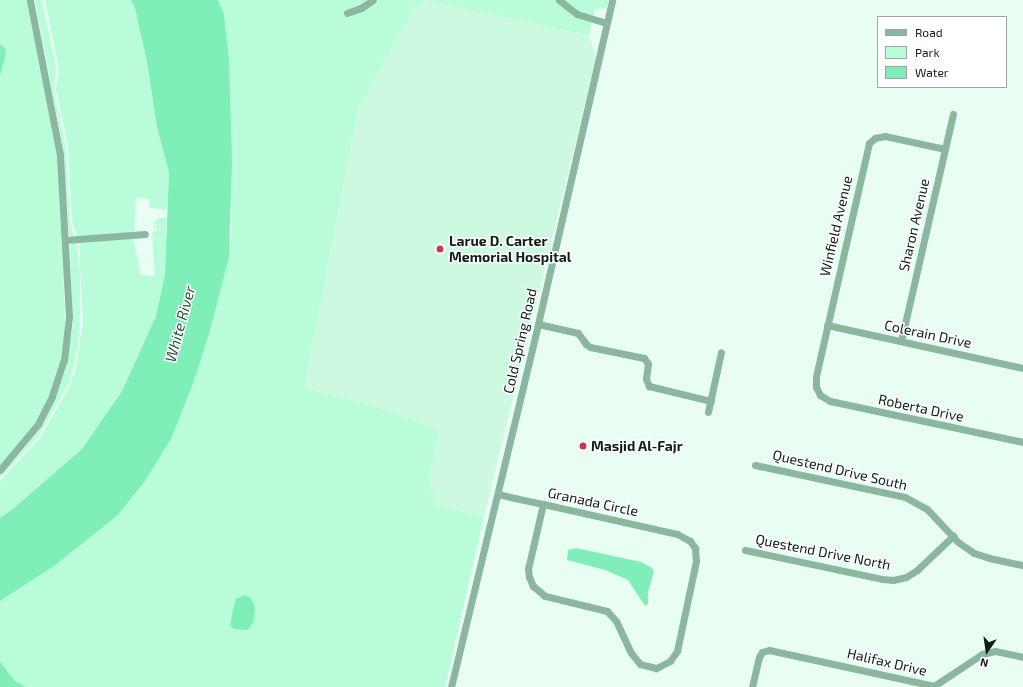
<!DOCTYPE html>
<style>
body{margin:0}
#map{position:relative;width:1023px;height:687px;overflow:hidden;background:#e9fef3;font-family:"Exo 2",sans-serif}
div>[style]{position:absolute}
.built>*{inset:0;background:#cdf9e1}
.green>*{inset:0;background:#b8fcd9}
.water>*{inset:0;background:#80eeb9}
.minor>*{height:7px;margin:-3.5px;padding:0 3.5px;transform-origin:3.5px;border-radius:3.5px;background:#8bb69f}
.dots>*{width:11px;height:11px;translate:-50% -50%;box-sizing:border-box;border:2px solid #fff;border-radius:50%}
span{translate:-50% -50%;white-space:nowrap;text-align:center;line-height:1.15;-webkit-text-stroke:3px #fff;paint-order:stroke}
.street-label{font-size:14px;color:#111e17}
.poi-label{font-size:14px;color:#111e17;font-weight:700}
.left{translate:0 -50%;text-align:left}
.water-label{font-size:15px;color:#25523d;font-style:italic}
.legend{position:absolute;left:877px;top:16px;width:130px;height:72px;box-sizing:border-box;background:#fff;border:1px solid #a0a5a2;margin:0;padding:5px 7px;list-style:none;font-size:12px;color:#111e17}
.legend li{display:flex;align-items:center;gap:8px;height:20px}
.legend b{width:20px;border:1px solid #a0a5a2}
.north{position:absolute;left:967px;top:631px;width:40px;height:40px;-webkit-text-stroke:3px #fff;paint-order:stroke;rotate:193deg;font-size:11px;font-weight:700;line-height:16px;text-align:center;color:#111e17}
.north::after{content:'';display:block;margin:auto;width:14px;height:18px;background:#111e17;clip-path:polygon(50% 0,100% 100%,50% 72%,0 100%)}
</style>
<div id="map">
<div class="built">
<i style="clip-path:polygon(428px 1px,589px 35px,596px 58px,484px 517px,432px 504px,434px 493px,428px 482px,439px 430px,374px 406px,304px 388px,358px 109px,414px 8px)"></i>
</div>
<div class="green">
<i style="clip-path:polygon(0 0,31px 0,61px 169px,65px 332px,60px 365px,51px 392px,37px 420px,0 467px)"></i>
<i style="clip-path:polygon(35px 0,42px 0,56px 68px,54px 90px,66px 148px,70px 222px,74px 237px,71px 237px,69px 233px,62px 142px)"></i>
<i style="clip-path:polygon(45px 0,131px 0,135px 8px,147px 62px,157px 127px,169px 172px,167px 210px,150px 208px,149px 199px,136px 197px,134px 232px,77px 237px,72px 221px,68px 146px,56px 89px,59px 70px)"></i>
<i style="clip-path:polygon(218px 0,609px 0,607px 8px,595px 9px,589px 35px,427px 1px,414px 8px,358px 109px,304px 388px,374px 406px,439px 430px,428px 482px,434px 493px,432px 504px,484px 517px,445px 687px,0 687px,0 601px,54px 566px,117px 516px,145px 481px,194px 381px,210px 331px,229px 258px,232px 210px,229px 59px,224px 14px)"></i>
<i style="clip-path:polygon(159px 218px,167px 218px,166px 229px,160px 230px,160px 224px,155px 224px,154px 230px,154px 222px)"></i>
<i style="clip-path:polygon(156px 225px,159px 225px,159px 231px,166px 230px,165px 275px,156px 316px,122px 391px,82px 449px,14px 508px,0 518px,0 481px,40px 438px,67px 391px,75px 373px,83px 323px,79px 242px,133px 238px,141px 275px,155px 276px,152px 232px,157px 231px)"></i>
<i style="clip-path:polygon(77px 242px,80px 280px,80px 324px,78px 346px,70px 381px,38px 437px,0 478px,0 476px,24px 449px,39px 429px,51px 407px,64px 374px,73px 326px,70px 248px,71px 244px)"></i>
</div>
<div class="water">
<i style="clip-path:polygon(131px 0,218px 0,224px 14px,229px 59px,232px 162px,229px 258px,210px 331px,194px 381px,171px 439px,145px 481px,117px 516px,54px 566px,0 601px,0 518px,14px 508px,82px 449px,122px 391px,156px 316px,165px 275px,169px 172px,157px 127px,147px 62px,135px 8px)"></i>
<i style="clip-path:polygon(0 44px,5px 48px,6px 53px,0 76px)"></i>
<i style="clip-path:polygon(576px 548px,641px 562px,652px 568px,654px 571px,648px 592px,648px 604px,645px 606px,628px 580px,605px 570px,567px 560px,568px 550px)"></i>
<i style="clip-path:polygon(244px 595px,251px 598px,255px 608px,254px 621px,248px 630px,235px 629px,230px 626px,233px 610px,236px 599px)"></i>
<i style="clip-path:polygon(0 662px,15px 681px,26px 687px,0 687px)"></i>
</div>
<div class="minor">
<i style="left:559px;top:0;width:23px;rotate:38deg"></i>
<i style="left:577px;top:14px;width:31px;rotate:17deg"></i>
<i style="left:347px;top:13px;width:15px;rotate:-20deg"></i>
<i style="left:361px;top:8px;width:14px;rotate:-34deg"></i>
<i style="left:945px;top:149px;width:61px;rotate:-167.8deg"></i>
<i style="left:885px;top:136px;width:10px;rotate:169deg"></i>
<i style="left:875px;top:138px;width:8px;rotate:140deg"></i>
<i style="left:869px;top:143px;width:240px;rotate:102.8deg"></i>
<i style="left:816px;top:377px;width:10px;rotate:90deg"></i>
<i style="left:816px;top:387px;width:9px;rotate:63deg"></i>
<i style="left:820px;top:395px;width:12px;rotate:31deg"></i>
<i style="left:830px;top:401px;width:197px;rotate:12deg"></i>
<i style="left:65px;top:240px;width:80px;rotate:-4.3deg"></i>
<i style="left:538px;top:324px;width:41px;rotate:12.7deg"></i>
<i style="left:578px;top:333px;width:14px;rotate:54deg"></i>
<i style="left:586px;top:344px;width:5px;rotate:37deg"></i>
<i style="left:590px;top:347px;width:55px;rotate:11.5deg"></i>
<i style="left:644px;top:358px;width:7px;rotate:56deg"></i>
<i style="left:648px;top:364px;width:15px;rotate:98deg"></i>
<i style="left:646px;top:379px;width:8px;rotate:67deg"></i>
<i style="left:649px;top:386px;width:64px;rotate:13.6deg"></i>
<i style="left:827px;top:325px;width:201px;rotate:12.4deg"></i>
<i style="left:901px;top:341px;width:233px;rotate:-77.1deg"></i>
<i style="left:708px;top:412px;width:61px;rotate:-77.8deg"></i>
<i style="left:755px;top:465px;width:153px;rotate:12deg"></i>
<i style="left:905px;top:497px;width:25px;rotate:29deg"></i>
<i style="left:927px;top:509px;width:45px;rotate:46.8deg"></i>
<i style="left:958px;top:542px;width:19px;rotate:35deg"></i>
<i style="left:974px;top:553px;width:16px;rotate:18deg"></i>
<i style="left:989px;top:558px;width:35px;rotate:12deg"></i>
<i style="left:0;top:470px;width:60px;rotate:-50.4deg"></i>
<i style="left:38px;top:424px;width:31px;rotate:-63deg"></i>
<i style="left:52px;top:396px;width:38px;rotate:-72deg"></i>
<i style="left:64px;top:360px;width:43px;rotate:-83.4deg"></i>
<i style="left:69px;top:317px;width:162px;rotate:-93.2deg"></i>
<i style="left:60px;top:155px;width:158px;rotate:-101deg"></i>
<i style="left:498px;top:494px;width:12px;rotate:14deg"></i>
<i style="left:510px;top:497px;width:34px;rotate:12deg"></i>
<i style="left:543px;top:504px;width:137px;rotate:12.6deg"></i>
<i style="left:677px;top:534px;width:15px;rotate:28deg"></i>
<i style="left:690px;top:541px;width:9px;rotate:54deg"></i>
<i style="left:695px;top:548px;width:13px;rotate:86deg"></i>
<i style="left:696px;top:561px;width:92px;rotate:101.9deg"></i>
<i style="left:677px;top:651px;width:12px;rotate:125deg"></i>
<i style="left:670px;top:661px;width:16px;rotate:153deg"></i>
<i style="left:656px;top:668px;width:16px;rotate:-166deg"></i>
<i style="left:640px;top:664px;width:14px;rotate:-129deg"></i>
<i style="left:631px;top:653px;width:35px;rotate:-115deg"></i>
<i style="left:616px;top:621px;width:13px;rotate:-132deg"></i>
<i style="left:607px;top:611px;width:64px;rotate:-166.4deg"></i>
<i style="left:545px;top:596px;width:16px;rotate:-140deg"></i>
<i style="left:533px;top:586px;width:10px;rotate:-114deg"></i>
<i style="left:529px;top:577px;width:8px;rotate:-97deg"></i>
<i style="left:528px;top:569px;width:67px;rotate:-77deg"></i>
<i style="left:745px;top:550px;width:141px;rotate:11.9deg"></i>
<i style="left:883px;top:579px;width:10px;rotate:6deg"></i>
<i style="left:893px;top:580px;width:13px;rotate:-13deg"></i>
<i style="left:906px;top:577px;width:13px;rotate:-32deg"></i>
<i style="left:917px;top:570px;width:50px;rotate:-43.4deg"></i>
<i style="left:451px;top:687px;width:373px;rotate:-76.5deg"></i>
<i style="left:538px;top:324px;width:332px;rotate:-77.1deg"></i>
<i style="left:752px;top:687px;width:31px;rotate:-77deg"></i>
<i style="left:759px;top:657px;width:6px;rotate:-59deg"></i>
<i style="left:762px;top:652px;width:7px;rotate:-16deg"></i>
<i style="left:769px;top:650px;width:169px;rotate:12.3deg"></i>
<i style="left:934px;top:686px;width:58px;rotate:-33.7deg"></i>
<i style="left:982px;top:654px;width:13px;rotate:-13deg"></i>
<i style="left:995px;top:651px;width:29px;rotate:12deg"></i>
</div>
<div class="dots">
<i style="left:440px;top:249px;background:#c9394d"></i>
<i style="left:583px;top:446px;background:#c9394d"></i>
</div>
<div class="street-label">
<span style="left:914px;top:225px;rotate:-77deg">Sharon Avenue</span>
<span style="left:836px;top:226px;rotate:-77deg">Winfield Avenue</span>
<span style="left:928px;top:334px;rotate:12deg">Colerain Drive</span>
<span style="left:520px;top:341px;rotate:-77deg">Cold Spring Road</span>
<span style="left:921px;top:408px;rotate:12deg">Roberta Drive</span>
<span style="left:840px;top:470px;rotate:13deg">Questend Drive South</span>
<span style="left:593px;top:502px;rotate:12deg">Granada Circle</span>
<span style="left:823px;top:552px;rotate:11deg">Questend Drive North</span>
<span style="left:887px;top:662px;rotate:13deg">Halifax Drive</span>
</div>
<div class="poi-label">
<span class="left" style="left:449px;top:249px">Larue D. Carter<br>Memorial Hospital</span>
<span class="left" style="left:591px;top:446px">Masjid Al-Fajr</span>
</div>
<div class="water-label">
<span style="left:180px;top:324px;rotate:-75deg">White River</span>
</div>
<ul class="legend">
<li><b style="height:5px;background:#8bb69f"></b>Road</li>
<li><b style="height:11px;background:#b8fcd9"></b>Park</li>
<li><b style="height:11px;background:#80eeb9"></b>Water</li>
</ul>
<div class="north">N</div>
</div>
